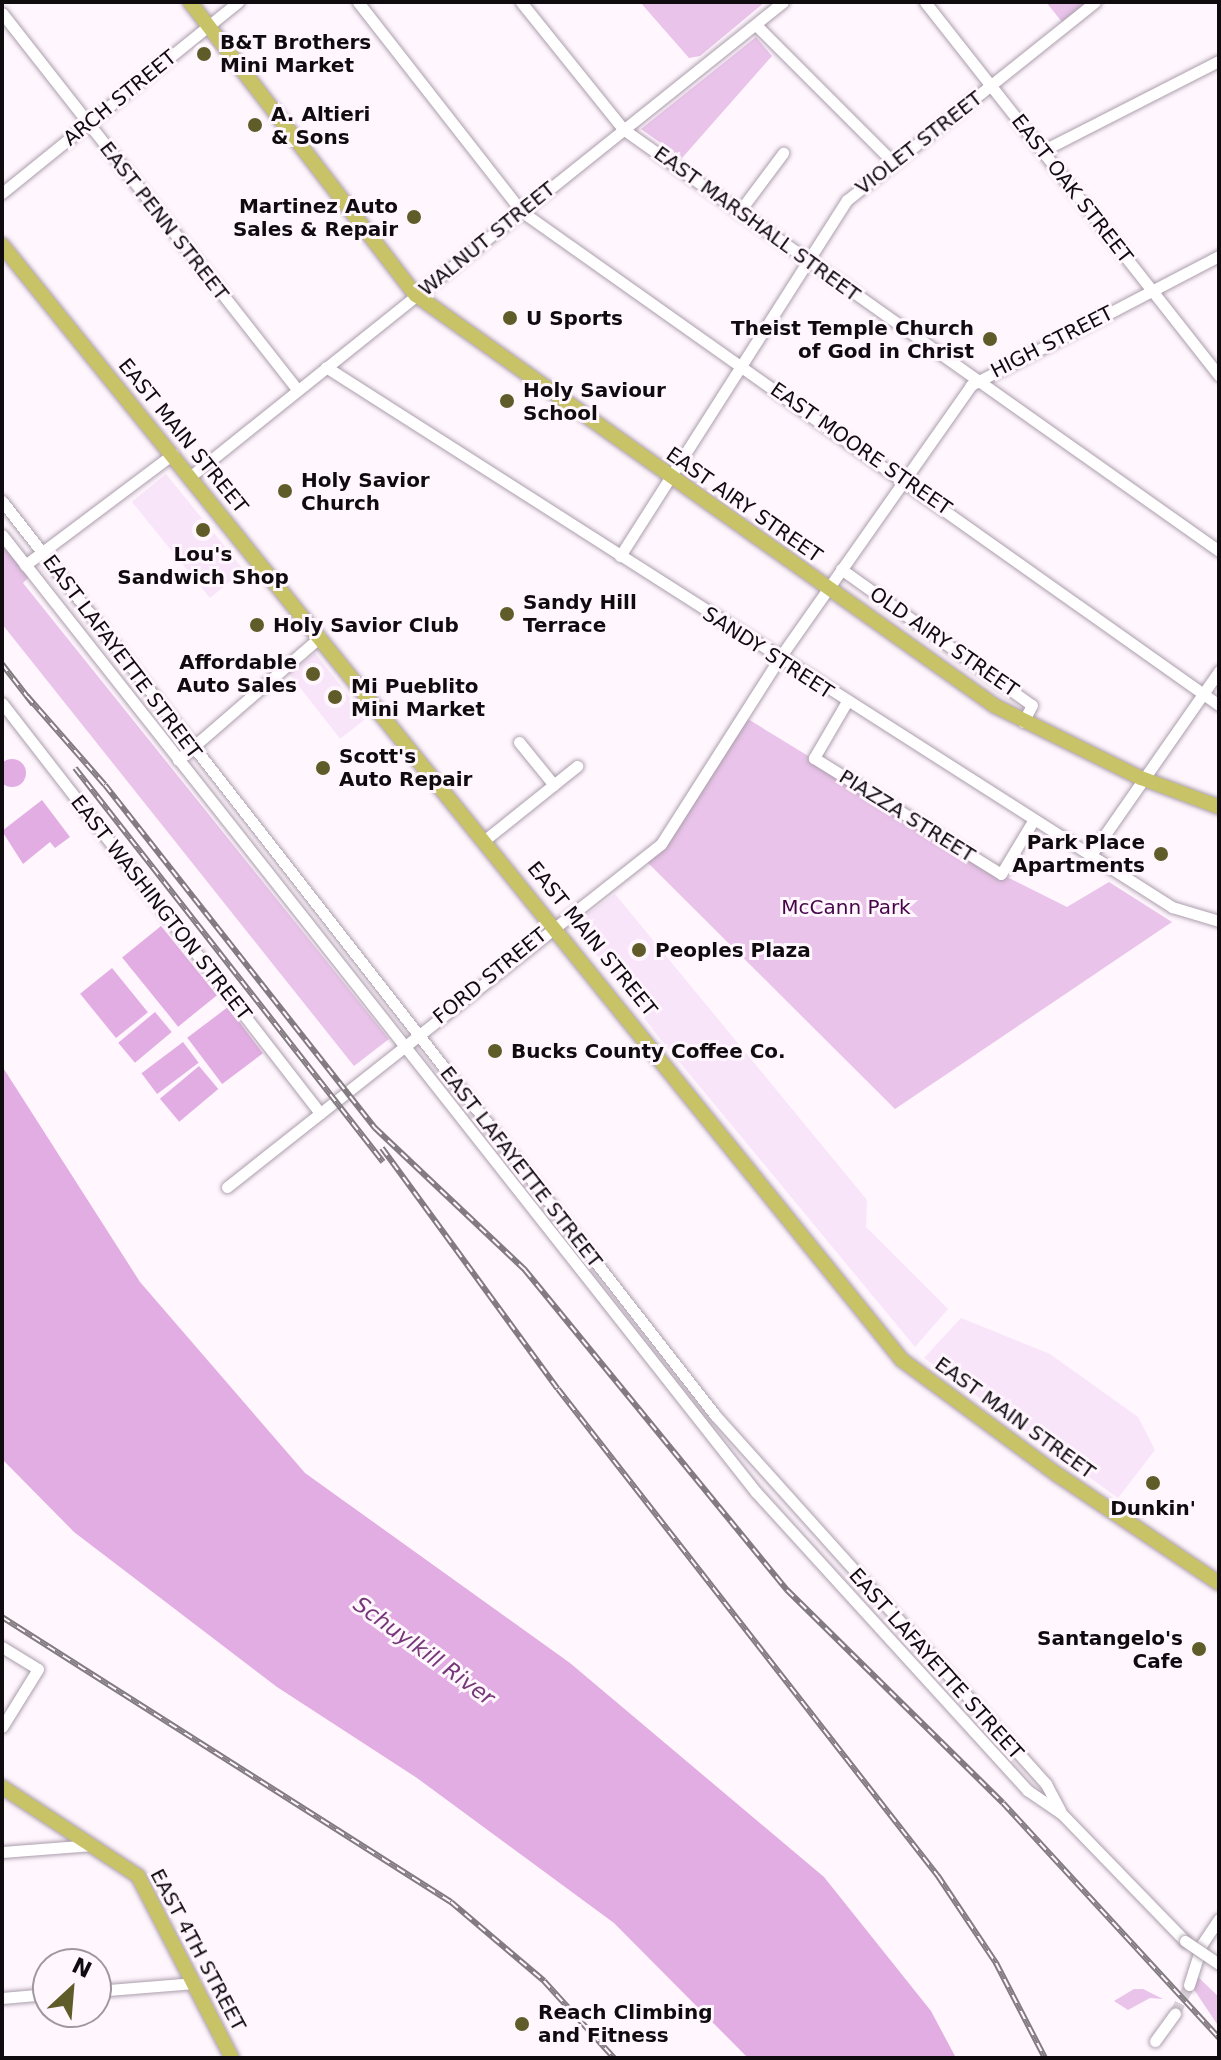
<!DOCTYPE html>
<style>
body{margin:0}
#map{position:relative;width:1221px;height:2060px;overflow:hidden;background:#fff6fe;font-family:"DejaVu Sans",sans-serif}
div>[style]{position:absolute}
.built>*{inset:0;background:#f9e5f9;transform-origin:0 0}
.green>*{inset:0;background:#e9c3e9}
.water>*{inset:0;background:#e2ade2;transform-origin:0 0}
.round{border-radius:50%}
.minor-tunnel>*{height:11px;margin-top:-5.5px;transform-origin:0;background:repeating-linear-gradient(90deg,#dbd3da 0 11px,transparent 0 16.5px)}
.roads{filter:drop-shadow(0 0 2px #ab9eab) drop-shadow(0 0 2px #ab9eab)}
.minor>*{height:11px;margin:-5.5px;padding:0 5.5px;transform-origin:5.5px;border-radius:5.5px;background:#fff}
.major>*{height:14px;margin:-7px;padding:0 7px;transform-origin:7px;border-radius:7px;background:#c9c368}
.rail>*{height:6px;margin-top:-3px;transform-origin:0;background:repeating-linear-gradient(90deg,#fff6fe 0 9px,#827c81 0 18px);box-sizing:border-box;border-block:2px solid #827c81}
.bridges{filter:drop-shadow(0 0 2px #ab9eab) drop-shadow(0 0 2px #ab9eab)}
.minor-bridge>*{height:11px;margin:-5.5px;padding:0 5.5px;transform-origin:5.5px;border-radius:5.5px;background:#fff}
.dots>*{width:22px;height:22px;translate:-50% -50%;box-sizing:border-box;border:4px solid #fff6fe;border-radius:50%}
span{translate:-50% -50%;white-space:nowrap;text-align:center;line-height:1.15;-webkit-text-stroke:6px #fff6fe;paint-order:stroke}
.poi-label{font-size:20px;color:#0f0b0f;font-weight:700}
.left{translate:0 -50%;text-align:left}
.right{translate:-100% -50%;text-align:right}
.street-label{font-size:20px;color:#0f0b0f}
.park-label{font-size:20px;color:#450548}
.water-label{font-size:22px;color:#753777;font-style:italic}
.frame{position:absolute;inset:0;border:4px solid #0f0b0f;pointer-events:none}
.north{position:absolute;left:32px;top:1948px;width:80px;height:80px;box-sizing:border-box;background:#fff6fe;border:2px solid #9f989e;border-radius:50%;rotate:26deg;font-size:22px;font-weight:700;line-height:32px;text-align:center;color:#0f0b0f}
.north::after{content:'';display:block;margin:auto;width:28px;height:36px;background:#605c29;clip-path:polygon(50% 0,100% 100%,50% 72%,0 100%)}
</style>
<div id="map">
<div class="built">
<i style="left:166px;top:474px;width:124px;height:44px;rotate:51deg"></i>
<i style="left:315px;top:653px;width:83px;height:33px;rotate:52deg"></i>
<i style="clip-path:polygon(615px 894px,867px 1200px,866px 1227px,948px 1309px,915px 1347px,658px 1036px,573px 924px)"></i>
<i style="clip-path:polygon(961px 1318px,1050px 1354px,1138px 1417px,1155px 1450px,1118px 1498px,924px 1358px)"></i>
</div>
<div class="green">
<i style="clip-path:polygon(640px 2px,765px 2px,700px 56px,689px 58px)"></i>
<i style="clip-path:polygon(1046px 2px,1094px 2px,1062px 22px)"></i>
<i style="clip-path:polygon(756px 37px,772px 56px,682px 158px,641px 129px)"></i>
<i style="clip-path:polygon(2px 543px,29px 577px,23px 583px,389px 1039px,354px 1066px,2px 624px)"></i>
<i style="clip-path:polygon(743px 716px,1001px 874px,1067px 907px,1109px 882px,1172px 922px,895px 1109px,643px 858px,661px 844px)"></i>
<i style="clip-path:polygon(1198px 1977px,1219px 1997px,1219px 2027px,1193px 1988px)"></i>
<i style="clip-path:polygon(1134px 1989px,1143px 1989px,1163px 1999px,1150px 1998px,1128px 2010px,1114px 2001px)"></i>
</div>
<div class="water">
<i class="round" style="left:-2px;top:759px;width:28px;height:28px"></i>
<i style="clip-path:polygon(42px 800px,70px 837px,55px 848px,50px 842px,23px 864px,2px 831px)"></i>
<i style="left:161px;top:926px;width:89px;height:50px;rotate:51deg"></i>
<i style="left:112px;top:968px;width:57px;height:41px;rotate:51deg"></i>
<i style="left:228px;top:1007px;width:58px;height:51px;rotate:53deg"></i>
<i style="left:155px;top:1012px;width:26px;height:48px;rotate:50deg"></i>
<i style="left:183px;top:1042px;width:26px;height:52px;rotate:53deg"></i>
<i style="clip-path:polygon(2px 1066px,140px 1282px,305px 1473px,570px 1663px,824px 1877px,931px 2011px,956px 2058px,748px 2058px,614px 1923px,417px 1778px,277px 1687px,74px 1532px,2px 1459px)"></i>
<i style="left:199px;top:1066px;width:30px;height:51px;rotate:50deg"></i>
</div>
<div class="minor-tunnel">
<i style="left:1175px;top:2013px;width:31px;rotate:-63deg"></i>
</div>
<div class="roads">
<div class="minor">
<i style="left:358px;top:2px;width:265px;rotate:52deg"></i>
<i style="left:521px;top:211px;width:855px;rotate:35.29deg"></i>
<i style="left:521px;top:2px;width:163px;rotate:51.2deg"></i>
<i style="left:623px;top:129px;width:730px;rotate:35.3deg"></i>
<i style="left:925px;top:2px;width:475px;rotate:51.8deg"></i>
<i style="left:2px;top:13px;width:479px;rotate:51.9deg"></i>
<i style="left:756px;top:25px;width:192px;rotate:45deg"></i>
<i style="left:1042px;top:151px;width:199px;rotate:-27deg"></i>
<i style="left:2px;top:193px;width:304px;rotate:-39deg"></i>
<i style="left:739px;top:212px;width:74px;rotate:-53.3deg"></i>
<i style="left:326px;top:367px;width:1004px;rotate:32.55deg"></i>
<i style="left:1172px;top:907px;width:49px;rotate:16.6deg"></i>
<i style="left:191px;top:476px;width:758px;rotate:-38.68deg"></i>
<i style="left:2px;top:501px;width:1159px;rotate:52.04deg"></i>
<i style="left:715px;top:1415px;width:496px;rotate:48.1deg"></i>
<i style="left:1046px;top:1784px;width:30px;rotate:62deg"></i>
<i style="left:2px;top:535px;width:1218px;rotate:51.77deg"></i>
<i style="left:756px;top:1492px;width:403px;rotate:47.7deg"></i>
<i style="left:1027px;top:1790px;width:42px;rotate:34.4deg"></i>
<i style="left:1062px;top:1814px;width:177px;rotate:45.9deg"></i>
<i style="left:620px;top:556px;width:422px;rotate:-57.5deg"></i>
<i style="left:847px;top:200px;width:317px;rotate:-38.6deg"></i>
<i style="left:25px;top:565px;width:185px;rotate:-36.9deg"></i>
<i style="left:841px;top:569px;width:234px;rotate:35.5deg"></i>
<i style="left:1032px;top:705px;width:19px;rotate:118deg"></i>
<i style="left:2px;top:703px;width:519px;rotate:52.2deg"></i>
<i style="left:846px;top:703px;width:64px;rotate:120.2deg"></i>
<i style="left:814px;top:758px;width:220px;rotate:31.8deg"></i>
<i style="left:1001px;top:874px;width:62px;rotate:-58.9deg"></i>
<i style="left:519px;top:742px;width:55px;rotate:50.9deg"></i>
<i style="left:178px;top:760px;width:188px;rotate:-40.9deg"></i>
<i style="left:486px;top:839px;width:117px;rotate:-38.7deg"></i>
<i style="left:1090px;top:856px;width:226px;rotate:-55.1deg"></i>
<i style="left:227px;top:1187px;width:553px;rotate:-38.32deg"></i>
<i style="left:661px;top:844px;width:218px;rotate:-57.5deg"></i>
<i style="left:778px;top:660px;width:336px;rotate:-54.9deg"></i>
<i style="left:971px;top:385px;width:280px;rotate:-27.5deg"></i>
<i style="left:2px;top:1647px;width:42px;rotate:31.4deg"></i>
<i style="left:38px;top:1669px;width:68px;rotate:121.8deg"></i>
<i style="left:2px;top:1852px;width:91px;rotate:-4.4deg"></i>
<i style="left:1189px;top:1985px;width:43px;rotate:-72.4deg"></i>
<i style="left:1202px;top:1944px;width:30px;rotate:-56deg"></i>
<i style="left:96px;top:1991px;width:99px;rotate:-4.6deg"></i>
<i style="left:2px;top:1998px;width:46px;rotate:-5deg"></i>
<i style="left:1155px;top:2041px;width:34px;rotate:-54deg"></i>
</div>
<div class="major">
<i style="left:190px;top:2px;width:370px;rotate:52.4deg"></i>
<i style="left:416px;top:295px;width:710px;rotate:35.37deg"></i>
<i style="left:995px;top:706px;width:163px;rotate:26.3deg"></i>
<i style="left:1141px;top:778px;width:83px;rotate:20.4deg"></i>
<i style="left:2px;top:245px;width:1433px;rotate:51.09deg"></i>
<i style="left:902px;top:1360px;width:194px;rotate:36.4deg"></i>
<i style="left:1058px;top:1475px;width:194px;rotate:33.9deg"></i>
<i style="left:2px;top:1787px;width:163px;rotate:33.2deg"></i>
<i style="left:138px;top:1876px;width:205px;rotate:62.7deg"></i>
</div>
</div>
<div class="rail">
<i style="left:2px;top:664px;width:51px;rotate:52.2deg"></i>
<i style="left:27px;top:696px;width:118px;rotate:48.8deg"></i>
<i style="left:105px;top:785px;width:437px;rotate:51.8deg"></i>
<i style="left:375px;top:1128px;width:207px;rotate:43.4deg"></i>
<i style="left:525px;top:1270px;width:414px;rotate:50.7deg"></i>
<i style="left:787px;top:1590px;width:303px;rotate:44.6deg"></i>
<i style="left:1003px;top:1803px;width:319px;rotate:47.4deg"></i>
<i style="left:75px;top:768px;width:500px;rotate:51.98deg"></i>
<i style="left:382px;top:1148px;width:298px;rotate:53.9deg"></i>
<i style="left:558px;top:1389px;width:618px;rotate:52.04deg"></i>
<i style="left:938px;top:1876px;width:105px;rotate:56.3deg"></i>
<i style="left:996px;top:1963px;width:107px;rotate:62.7deg"></i>
<i style="left:2px;top:1617px;width:532px;rotate:32.41deg"></i>
<i style="left:451px;top:1902px;width:122px;rotate:40.3deg"></i>
<i style="left:544px;top:1981px;width:104px;rotate:47.7deg"></i>
</div>
<div class="bridges">
<div class="minor-bridge">
<i style="left:1185px;top:1941px;width:41px;rotate:34.1deg"></i>
</div>
</div>
<div class="dots">
<i style="left:204px;top:54px;background:#605c29"></i>
<i style="left:255px;top:125px;background:#605c29"></i>
<i style="left:414px;top:217px;background:#605c29"></i>
<i style="left:510px;top:318px;background:#605c29"></i>
<i style="left:990px;top:339px;background:#605c29"></i>
<i style="left:507px;top:401px;background:#605c29"></i>
<i style="left:285px;top:491px;background:#605c29"></i>
<i style="left:203px;top:530px;background:#605c29"></i>
<i style="left:507px;top:614px;background:#605c29"></i>
<i style="left:257px;top:625px;background:#605c29"></i>
<i style="left:313px;top:674px;background:#605c29"></i>
<i style="left:335px;top:697px;background:#605c29"></i>
<i style="left:323px;top:768px;background:#605c29"></i>
<i style="left:1161px;top:854px;background:#605c29"></i>
<i style="left:639px;top:950px;background:#605c29"></i>
<i style="left:495px;top:1051px;background:#605c29"></i>
<i style="left:1153px;top:1483px;background:#605c29"></i>
<i style="left:1199px;top:1649px;background:#605c29"></i>
<i style="left:522px;top:2024px;background:#605c29"></i>
</div>
<div class="poi-label">
<span class="left" style="left:220px;top:54px">B&amp;T Brothers<br>Mini Market</span>
<span class="left" style="left:271px;top:126px">A. Altieri<br>&amp; Sons</span>
<span class="right" style="left:398px;top:218px">Martinez Auto<br>Sales &amp; Repair</span>
<span class="left" style="left:526px;top:318px">U Sports</span>
<span class="right" style="left:974px;top:340px">Theist Temple Church<br>of God in Christ</span>
<span class="left" style="left:523px;top:402px">Holy Saviour<br>School</span>
<span class="left" style="left:301px;top:492px">Holy Savior<br>Church</span>
<span style="left:203px;top:566px">Lou's<br>Sandwich Shop</span>
<span class="left" style="left:523px;top:614px">Sandy Hill<br>Terrace</span>
<span class="left" style="left:273px;top:625px">Holy Savior Club</span>
<span class="right" style="left:297px;top:674px">Affordable<br>Auto Sales</span>
<span class="left" style="left:351px;top:698px">Mi Pueblito<br>Mini Market</span>
<span class="left" style="left:339px;top:768px">Scott's<br>Auto Repair</span>
<span class="right" style="left:1145px;top:854px">Park Place<br>Apartments</span>
<span class="left" style="left:655px;top:950px">Peoples Plaza</span>
<span class="left" style="left:511px;top:1051px">Bucks County Coffee Co.</span>
<span style="left:1153px;top:1508px">Dunkin'</span>
<span class="right" style="left:1183px;top:1650px">Santangelo's<br>Cafe</span>
<span class="left" style="left:538px;top:2024px">Reach Climbing<br>and Fitness</span>
</div>
<div class="street-label">
<span style="left:120px;top:98px;rotate:-39deg">ARCH STREET</span>
<span style="left:919px;top:143px;rotate:-38deg">VIOLET STREET</span>
<span style="left:1072px;top:189px;rotate:52deg">EAST OAK STREET</span>
<span style="left:164px;top:221px;rotate:52deg">EAST PENN STREET</span>
<span style="left:757px;top:224px;rotate:36deg">EAST MARSHALL STREET</span>
<span style="left:487px;top:239px;rotate:-39deg">WALNUT STREET</span>
<span style="left:1052px;top:342px;rotate:-27deg">HIGH STREET</span>
<span style="left:183px;top:436px;rotate:51deg">EAST MAIN STREET</span>
<span style="left:861px;top:449px;rotate:35deg">EAST MOORE STREET</span>
<span style="left:744px;top:505px;rotate:35deg">EAST AIRY STREET</span>
<span style="left:944px;top:642px;rotate:35deg">OLD AIRY STREET</span>
<span style="left:768px;top:653px;rotate:33deg">SANDY STREET</span>
<span style="left:122px;top:657px;rotate:53deg">EAST LAFAYETTE STREET</span>
<span style="left:907px;top:816px;rotate:32deg">PIAZZA STREET</span>
<span style="left:161px;top:908px;rotate:52deg">EAST WASHINGTON STREET</span>
<span style="left:592px;top:939px;rotate:51deg">EAST MAIN STREET</span>
<span style="left:490px;top:976px;rotate:-39deg">FORD STREET</span>
<span style="left:521px;top:1167px;rotate:52deg">EAST LAFAYETTE STREET</span>
<span style="left:1015px;top:1418px;rotate:36deg">EAST MAIN STREET</span>
<span style="left:936px;top:1664px;rotate:48deg">EAST LAFAYETTE STREET</span>
<span style="left:198px;top:1950px;rotate:62deg">EAST 4TH STREET</span>
</div>
<div class="park-label">
<span style="left:846px;top:907px">McCann Park</span>
</div>
<div class="water-label">
<span style="left:424px;top:1651px;rotate:36deg">Schuylkill River</span>
</div>
<div class="frame"></div>
<div class="north">N</div>
</div>
